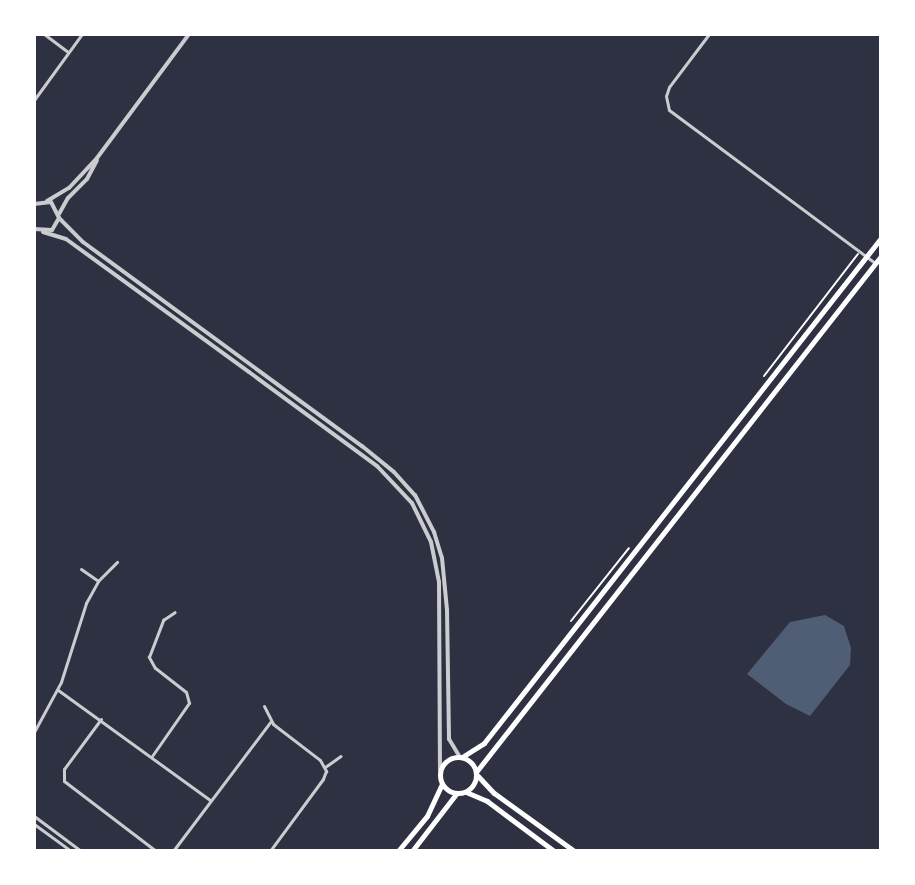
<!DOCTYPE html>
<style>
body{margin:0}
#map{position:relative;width:915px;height:885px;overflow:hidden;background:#2d3142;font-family:Commissioner,sans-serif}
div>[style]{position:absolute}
.water>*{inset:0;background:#4f5d75}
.path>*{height:2px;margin:-1px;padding:0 1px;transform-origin:1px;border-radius:1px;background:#fff}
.minor>*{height:3px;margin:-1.5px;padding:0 1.5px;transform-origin:1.5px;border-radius:1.5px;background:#caccd0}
.tertiary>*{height:4px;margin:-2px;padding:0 2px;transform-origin:2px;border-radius:2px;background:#caccd0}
.primary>*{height:5px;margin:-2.5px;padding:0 2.5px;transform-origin:2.5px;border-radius:2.5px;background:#fff}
.primary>.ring{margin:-2.5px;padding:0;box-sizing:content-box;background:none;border:5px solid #fff;border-radius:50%}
span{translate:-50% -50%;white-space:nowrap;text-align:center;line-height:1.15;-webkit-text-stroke:6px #fff;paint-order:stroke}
.frame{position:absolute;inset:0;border:36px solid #fff;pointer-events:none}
</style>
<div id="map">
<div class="water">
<i style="clip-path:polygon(825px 615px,844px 626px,851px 648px,850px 665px,810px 716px,786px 704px,747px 674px,790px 622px)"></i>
</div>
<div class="path">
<i style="left:764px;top:376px;width:154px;rotate:-52.4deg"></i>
<i style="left:571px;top:621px;width:93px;rotate:-51.5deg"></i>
</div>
<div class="minor">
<i style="left:44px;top:34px;width:30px;rotate:37deg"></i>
<i style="left:709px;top:34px;width:66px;rotate:127deg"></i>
<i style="left:669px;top:87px;width:9px;rotate:108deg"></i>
<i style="left:666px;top:96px;width:14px;rotate:78deg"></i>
<i style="left:669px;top:110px;width:257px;rotate:36.6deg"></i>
<i style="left:34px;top:100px;width:82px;rotate:-54deg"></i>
<i style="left:81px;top:569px;width:21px;rotate:35deg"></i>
<i style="left:58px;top:690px;width:188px;rotate:35.9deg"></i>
<i style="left:264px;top:706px;width:20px;rotate:63deg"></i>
<i style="left:273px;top:724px;width:59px;rotate:37.5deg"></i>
<i style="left:320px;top:760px;width:13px;rotate:61deg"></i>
<i style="left:326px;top:771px;width:9px;rotate:111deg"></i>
<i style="left:323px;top:779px;width:89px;rotate:126.4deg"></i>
<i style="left:101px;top:719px;width:62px;rotate:126.5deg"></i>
<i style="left:64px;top:769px;width:12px;rotate:90deg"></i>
<i style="left:64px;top:781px;width:116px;rotate:37.3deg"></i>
<i style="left:34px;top:732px;width:57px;rotate:-61.6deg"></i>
<i style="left:61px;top:682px;width:83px;rotate:-72.4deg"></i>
<i style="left:86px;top:603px;width:25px;rotate:-61deg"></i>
<i style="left:98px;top:581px;width:27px;rotate:-45deg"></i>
<i style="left:152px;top:756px;width:65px;rotate:-55.1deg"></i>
<i style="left:189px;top:703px;width:11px;rotate:-105deg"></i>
<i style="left:186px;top:692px;width:39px;rotate:-142deg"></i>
<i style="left:155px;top:668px;width:13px;rotate:-119deg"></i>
<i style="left:149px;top:657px;width:40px;rotate:-69deg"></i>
<i style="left:163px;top:620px;width:14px;rotate:-34deg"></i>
<i style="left:325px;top:767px;width:19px;rotate:-35deg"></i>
<i style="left:34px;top:816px;width:59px;rotate:36.7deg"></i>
<i style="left:34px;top:824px;width:46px;rotate:36.1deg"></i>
<i style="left:173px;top:851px;width:163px;rotate:-53deg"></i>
</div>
<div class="tertiary">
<i style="left:47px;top:201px;width:26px;rotate:-31deg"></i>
<i style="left:69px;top:188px;width:41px;rotate:-47deg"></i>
<i style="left:97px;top:158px;width:154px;rotate:-53.4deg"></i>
<i style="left:34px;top:204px;width:17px;rotate:-7deg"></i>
<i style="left:51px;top:202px;width:18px;rotate:63deg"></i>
<i style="left:59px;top:218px;width:14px;rotate:120deg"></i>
<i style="left:52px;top:230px;width:18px;rotate:-177deg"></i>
<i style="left:59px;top:214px;width:18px;rotate:-61deg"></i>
<i style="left:68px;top:198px;width:27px;rotate:-45deg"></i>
<i style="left:87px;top:179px;width:21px;rotate:-62deg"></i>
<i style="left:59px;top:218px;width:34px;rotate:45deg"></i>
<i style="left:83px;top:242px;width:346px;rotate:36.2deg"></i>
<i style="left:362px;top:446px;width:41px;rotate:39.1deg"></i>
<i style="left:394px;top:472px;width:31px;rotate:48deg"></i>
<i style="left:415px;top:495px;width:42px;rotate:62.8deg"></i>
<i style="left:434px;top:532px;width:27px;rotate:73deg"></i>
<i style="left:442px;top:558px;width:52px;rotate:84.5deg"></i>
<i style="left:447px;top:610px;width:129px;rotate:89.1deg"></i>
<i style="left:449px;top:739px;width:21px;rotate:59deg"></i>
<i style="left:43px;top:232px;width:24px;rotate:17deg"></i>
<i style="left:66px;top:239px;width:226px;rotate:36deg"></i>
<i style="left:249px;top:372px;width:159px;rotate:36.3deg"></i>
<i style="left:377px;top:466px;width:51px;rotate:46.6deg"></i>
<i style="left:412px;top:503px;width:43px;rotate:64deg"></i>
<i style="left:431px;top:542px;width:41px;rotate:78.7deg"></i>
<i style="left:439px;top:582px;width:188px;rotate:89.7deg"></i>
</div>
<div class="primary">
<i class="ring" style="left:440px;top:757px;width:31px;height:31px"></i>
<i style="left:462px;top:757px;width:26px;rotate:-32deg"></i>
<i style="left:484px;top:743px;width:642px;rotate:-51.83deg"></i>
<i style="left:476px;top:772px;width:656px;rotate:-51.87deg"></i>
<i style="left:476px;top:774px;width:26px;rotate:47deg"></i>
<i style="left:494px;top:793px;width:99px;rotate:35.9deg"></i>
<i style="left:466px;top:792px;width:23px;rotate:23deg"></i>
<i style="left:487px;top:801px;width:84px;rotate:36.7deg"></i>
<i style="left:398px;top:851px;width:45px;rotate:-50.4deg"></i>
<i style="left:427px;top:816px;width:35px;rotate:-65deg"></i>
<i style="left:412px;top:851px;width:72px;rotate:-52.3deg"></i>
</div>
<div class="frame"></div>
</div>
